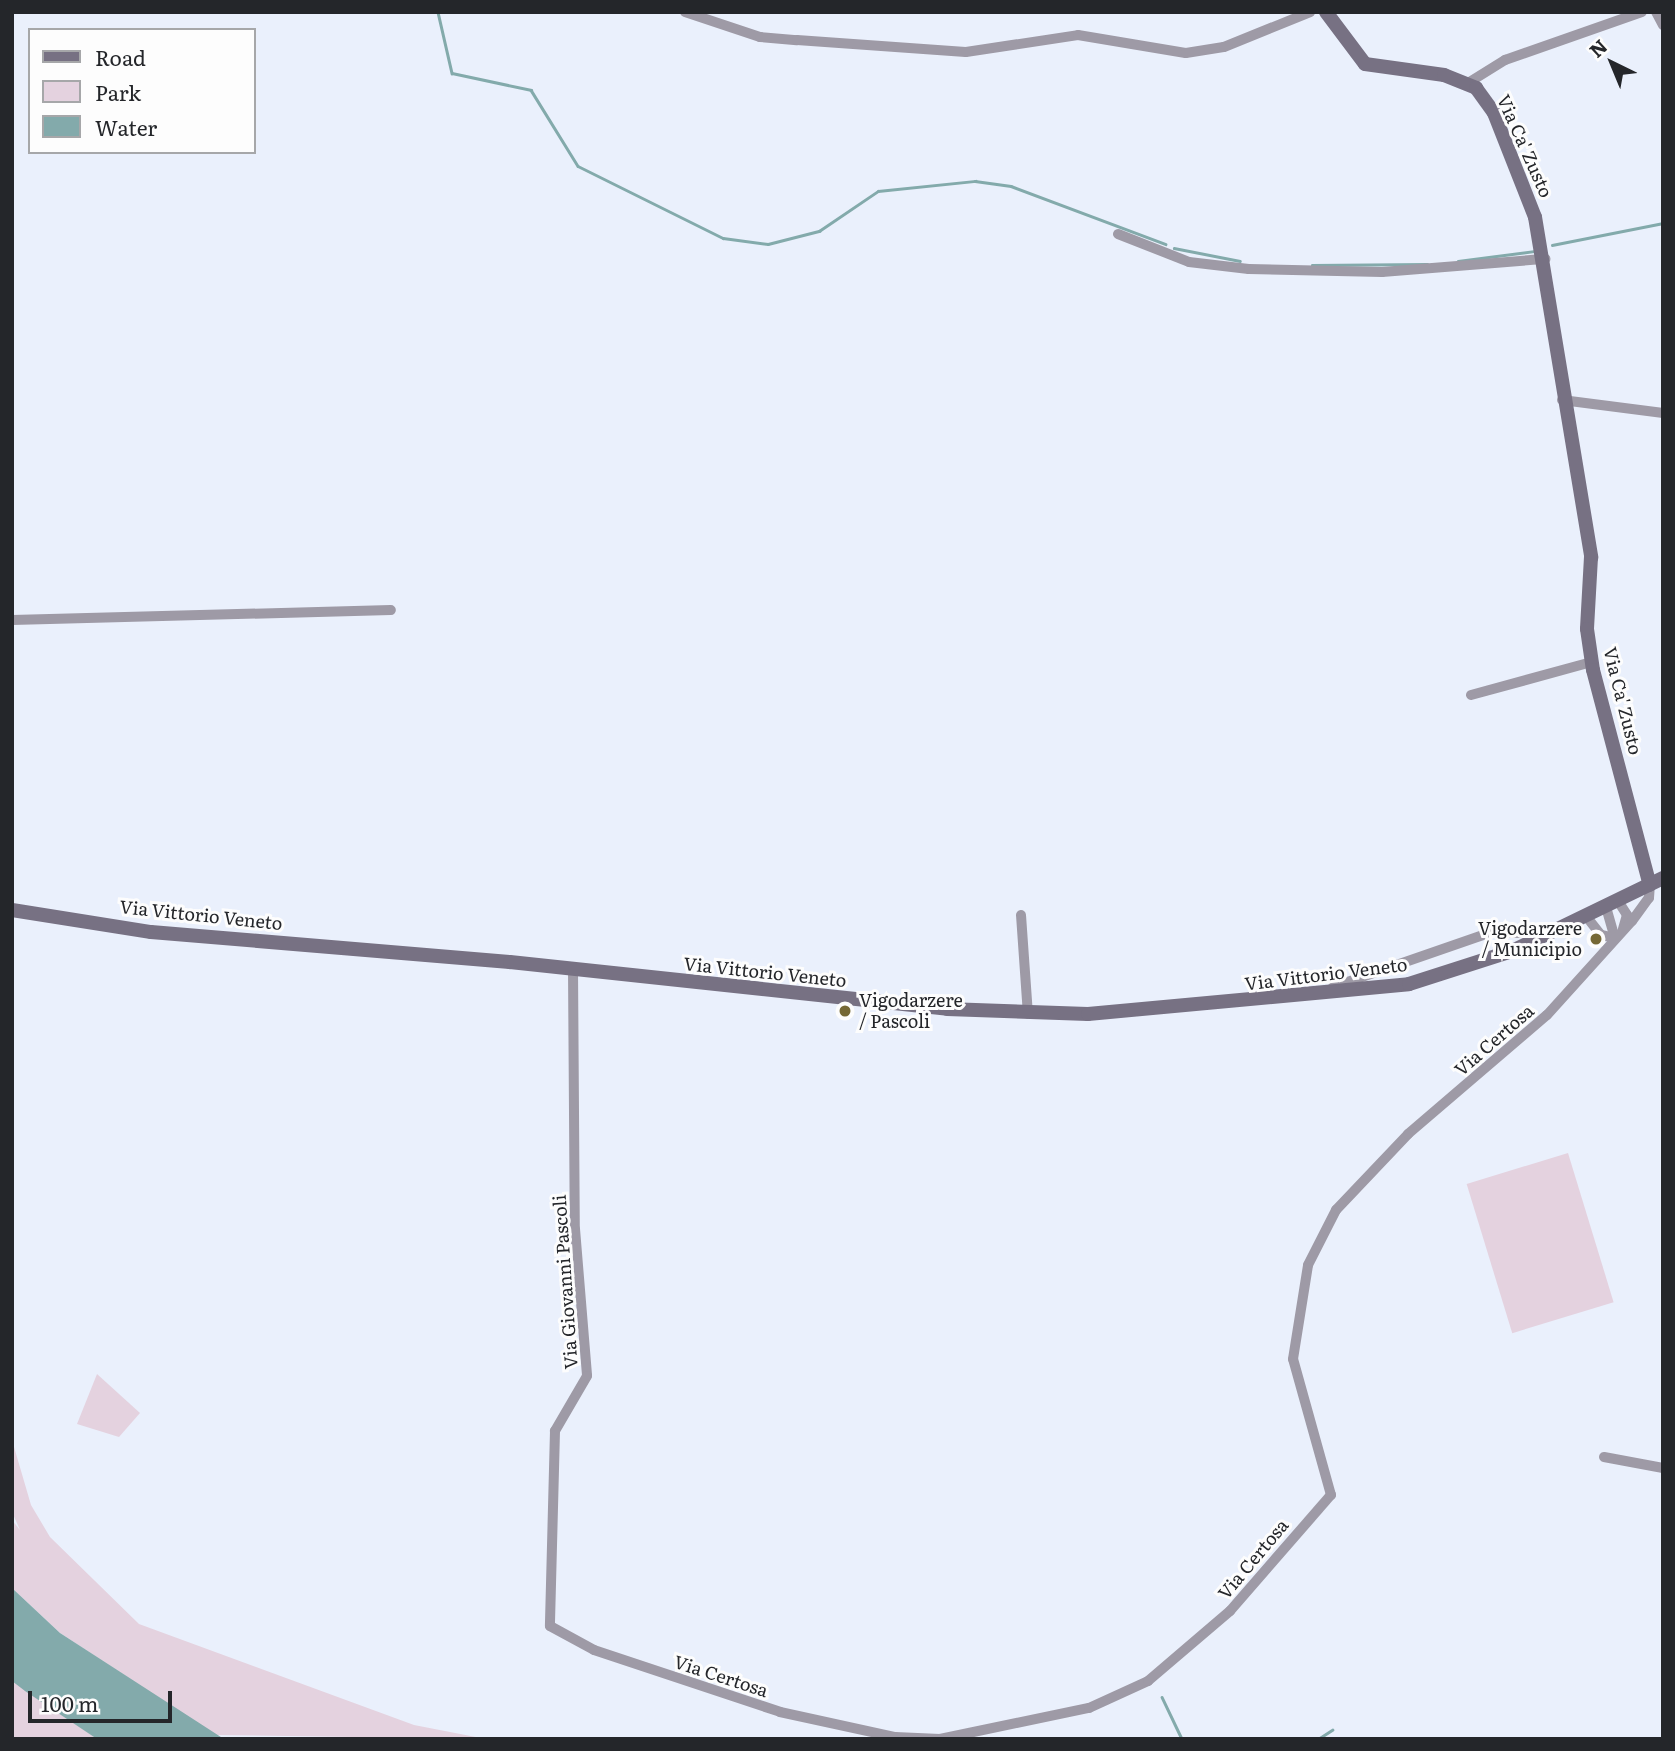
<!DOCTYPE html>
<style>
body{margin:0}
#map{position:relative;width:1675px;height:1751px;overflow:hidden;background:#eaf0fc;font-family:Literata,serif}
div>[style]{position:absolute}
.green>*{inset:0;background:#e4d2df;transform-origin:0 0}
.water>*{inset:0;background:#83aaab}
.stream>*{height:2.5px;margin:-1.25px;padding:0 1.25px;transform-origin:1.25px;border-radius:1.25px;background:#83aaab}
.street>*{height:10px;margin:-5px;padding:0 5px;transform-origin:5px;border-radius:5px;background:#9e9aa6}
.secondary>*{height:14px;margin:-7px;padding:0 7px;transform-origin:7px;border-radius:7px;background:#777183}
.dots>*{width:19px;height:19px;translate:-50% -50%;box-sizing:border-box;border:4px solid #fdfdfd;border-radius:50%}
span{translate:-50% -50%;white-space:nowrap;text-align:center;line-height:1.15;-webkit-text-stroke:6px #fdfdfd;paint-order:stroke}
.street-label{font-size:18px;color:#24262a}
.poi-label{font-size:18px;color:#24262a}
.right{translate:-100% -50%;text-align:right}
.left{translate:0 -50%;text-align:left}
.frame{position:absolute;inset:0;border:14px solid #24262a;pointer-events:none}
.legend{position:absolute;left:28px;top:28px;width:228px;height:126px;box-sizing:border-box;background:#fdfdfd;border:2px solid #a6a7a9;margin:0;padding:9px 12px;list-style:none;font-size:21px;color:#24262a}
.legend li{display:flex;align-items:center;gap:14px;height:35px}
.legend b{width:35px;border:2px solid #a6a7a9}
.north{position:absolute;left:1577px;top:28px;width:70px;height:70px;-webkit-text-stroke:5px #fdfdfd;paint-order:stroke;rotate:317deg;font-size:19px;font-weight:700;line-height:28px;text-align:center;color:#24262a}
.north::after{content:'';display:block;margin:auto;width:24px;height:32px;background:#24262a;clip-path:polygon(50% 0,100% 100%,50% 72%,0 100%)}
.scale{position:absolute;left:28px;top:1691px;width:144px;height:32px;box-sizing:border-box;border:4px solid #24262a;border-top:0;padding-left:9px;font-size:21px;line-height:24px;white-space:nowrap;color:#24262a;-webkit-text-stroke:5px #fdfdfd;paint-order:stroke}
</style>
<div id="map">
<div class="green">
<i style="left:1568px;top:1153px;width:156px;height:106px;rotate:73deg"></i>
<i style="clip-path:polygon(97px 1374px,140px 1413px,119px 1437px,77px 1424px)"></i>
<i style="clip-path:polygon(12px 1440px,31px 1505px,50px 1537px,139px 1624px,414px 1725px,486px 1739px,216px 1735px,60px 1633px,12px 1588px,12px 1520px,20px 1530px,12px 1512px)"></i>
<i style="clip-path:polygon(12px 1681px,57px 1710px,97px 1739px,12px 1739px)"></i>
</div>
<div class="water">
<i style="clip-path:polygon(12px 1588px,60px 1633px,224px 1739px,97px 1739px,25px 1691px,12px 1681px)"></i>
</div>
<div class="stream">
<i style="left:438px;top:12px;width:63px;rotate:77.1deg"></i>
<i style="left:452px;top:73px;width:81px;rotate:12.1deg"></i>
<i style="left:531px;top:90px;width:89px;rotate:58.3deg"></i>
<i style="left:578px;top:166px;width:162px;rotate:26.4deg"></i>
<i style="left:723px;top:238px;width:45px;rotate:7.6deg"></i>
<i style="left:768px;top:244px;width:53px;rotate:-14.3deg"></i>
<i style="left:819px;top:231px;width:71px;rotate:-34.1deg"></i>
<i style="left:878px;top:191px;width:98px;rotate:-5.9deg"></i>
<i style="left:975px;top:181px;width:36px;rotate:8deg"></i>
<i style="left:1011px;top:186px;width:165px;rotate:20.6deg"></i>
<i style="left:1552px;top:245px;width:113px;rotate:-11.2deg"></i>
<i style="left:1174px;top:248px;width:67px;rotate:11.1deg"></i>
<i style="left:1458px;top:261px;width:78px;rotate:-7.4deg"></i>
<i style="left:1312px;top:265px;width:115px;rotate:-0.5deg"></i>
<i style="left:1162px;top:1697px;width:47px;rotate:64.5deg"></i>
<i style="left:1318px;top:1739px;width:17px;rotate:-33deg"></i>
</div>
<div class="street">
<i style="left:685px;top:12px;width:79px;rotate:18.4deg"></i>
<i style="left:760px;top:37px;width:37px;rotate:5deg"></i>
<i style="left:797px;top:40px;width:169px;rotate:4.1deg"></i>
<i style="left:966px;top:52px;width:113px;rotate:-8.6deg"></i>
<i style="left:1078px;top:35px;width:109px;rotate:9.5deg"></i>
<i style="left:1186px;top:53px;width:38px;rotate:-9deg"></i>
<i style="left:1224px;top:47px;width:93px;rotate:-22.1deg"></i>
<i style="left:1656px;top:12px;width:15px;rotate:62deg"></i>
<i style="left:1468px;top:83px;width:44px;rotate:-31.9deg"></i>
<i style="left:1505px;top:60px;width:145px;rotate:-19.3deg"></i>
<i style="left:1118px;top:234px;width:76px;rotate:21.5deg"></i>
<i style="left:1189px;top:262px;width:60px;rotate:6.7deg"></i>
<i style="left:1249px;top:269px;width:133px;rotate:1.3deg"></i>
<i style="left:1382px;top:272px;width:164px;rotate:-4.6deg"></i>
<i style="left:1562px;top:400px;width:102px;rotate:7.3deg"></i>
<i style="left:12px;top:620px;width:379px;rotate:-1.5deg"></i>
<i style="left:1471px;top:695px;width:125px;rotate:-15.3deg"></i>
<i style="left:1618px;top:901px;width:17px;rotate:57deg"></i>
<i style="left:1627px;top:915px;width:15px;rotate:106deg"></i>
<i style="left:1606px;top:907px;width:32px;rotate:74deg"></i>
<i style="left:1021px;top:915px;width:99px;rotate:86deg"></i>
<i style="left:1586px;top:916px;width:24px;rotate:52deg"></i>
<i style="left:1601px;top:935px;width:14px;rotate:12deg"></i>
<i style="left:573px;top:969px;width:260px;rotate:89.6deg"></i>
<i style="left:575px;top:1229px;width:147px;rotate:85.3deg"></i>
<i style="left:587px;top:1376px;width:64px;rotate:120.2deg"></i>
<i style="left:555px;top:1431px;width:195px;rotate:91.5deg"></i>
<i style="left:550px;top:1626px;width:50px;rotate:28.6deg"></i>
<i style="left:594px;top:1650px;width:196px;rotate:18.4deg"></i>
<i style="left:780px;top:1712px;width:118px;rotate:12.3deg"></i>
<i style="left:895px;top:1737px;width:45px;rotate:2.5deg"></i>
<i style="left:940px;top:1739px;width:152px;rotate:-11.8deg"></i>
<i style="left:1089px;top:1708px;width:65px;rotate:-24.6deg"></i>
<i style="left:1148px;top:1681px;width:108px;rotate:-40.5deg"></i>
<i style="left:1230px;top:1611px;width:154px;rotate:-49deg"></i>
<i style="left:1331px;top:1495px;width:141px;rotate:-105.6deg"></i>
<i style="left:1293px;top:1359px;width:95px;rotate:-80.9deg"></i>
<i style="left:1308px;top:1265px;width:62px;rotate:-63deg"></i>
<i style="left:1336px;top:1210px;width:105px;rotate:-46.5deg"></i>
<i style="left:1408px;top:1134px;width:183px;rotate:-40.6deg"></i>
<i style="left:1547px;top:1015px;width:127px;rotate:-47.9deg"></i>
<i style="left:1632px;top:921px;width:29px;rotate:-54deg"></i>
<i style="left:1649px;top:898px;width:13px;rotate:-86deg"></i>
<i style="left:1333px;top:987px;width:168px;rotate:-19.1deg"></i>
<i style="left:1492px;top:932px;width:34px;rotate:2deg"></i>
<i style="left:1526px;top:933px;width:11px;rotate:45deg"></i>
<i style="left:1604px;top:1457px;width:60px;rotate:10.6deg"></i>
</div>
<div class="secondary">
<i style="left:1326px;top:12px;width:65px;rotate:53.1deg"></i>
<i style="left:1365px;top:64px;width:80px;rotate:7.9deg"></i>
<i style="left:1444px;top:75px;width:35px;rotate:22deg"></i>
<i style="left:1476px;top:88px;width:31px;rotate:54deg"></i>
<i style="left:1494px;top:113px;width:112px;rotate:68.5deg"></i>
<i style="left:1535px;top:217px;width:345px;rotate:80.6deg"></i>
<i style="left:1591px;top:557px;width:72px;rotate:93.2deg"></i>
<i style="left:1587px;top:629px;width:41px;rotate:81.7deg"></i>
<i style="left:1593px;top:670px;width:222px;rotate:75.2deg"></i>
<i style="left:12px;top:910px;width:141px;rotate:9deg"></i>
<i style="left:151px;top:932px;width:360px;rotate:4.8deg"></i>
<i style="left:510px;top:962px;width:440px;rotate:6.1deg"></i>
<i style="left:947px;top:1009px;width:141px;rotate:2deg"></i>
<i style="left:1088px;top:1014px;width:322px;rotate:-5.3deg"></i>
<i style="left:1409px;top:984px;width:108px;rotate:-17.8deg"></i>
<i style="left:1512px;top:951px;width:168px;rotate:-25.8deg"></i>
</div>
<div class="dots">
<i style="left:1596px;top:939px;background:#756835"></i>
<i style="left:845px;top:1011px;background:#756835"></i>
</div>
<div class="street-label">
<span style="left:1525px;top:146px;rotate:66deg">Via Ca' Zusto</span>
<span style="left:1623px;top:701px;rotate:76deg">Via Ca' Zusto</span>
<span style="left:201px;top:915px;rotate:6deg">Via Vittorio Veneto</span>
<span style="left:765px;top:972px;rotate:6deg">Via Vittorio Veneto</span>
<span style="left:1326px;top:974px;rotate:-7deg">Via Vittorio Veneto</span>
<span style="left:1494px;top:1040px;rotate:-41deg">Via Certosa</span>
<span style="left:565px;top:1282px;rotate:-94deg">Via Giovanni Pascoli</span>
<span style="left:1253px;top:1559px;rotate:-50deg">Via Certosa</span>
<span style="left:721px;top:1676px;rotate:18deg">Via Certosa</span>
</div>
<div class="poi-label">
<span class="right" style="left:1582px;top:939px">Vigodarzere<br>/ Municipio</span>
<span class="left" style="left:859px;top:1011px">Vigodarzere<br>/ Pascoli</span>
</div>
<div class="frame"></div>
<ul class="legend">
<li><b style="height:9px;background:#777183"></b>Road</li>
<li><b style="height:19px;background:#e4d2df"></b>Park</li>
<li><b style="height:19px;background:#83aaab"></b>Water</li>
</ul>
<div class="north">N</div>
<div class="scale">100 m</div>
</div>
